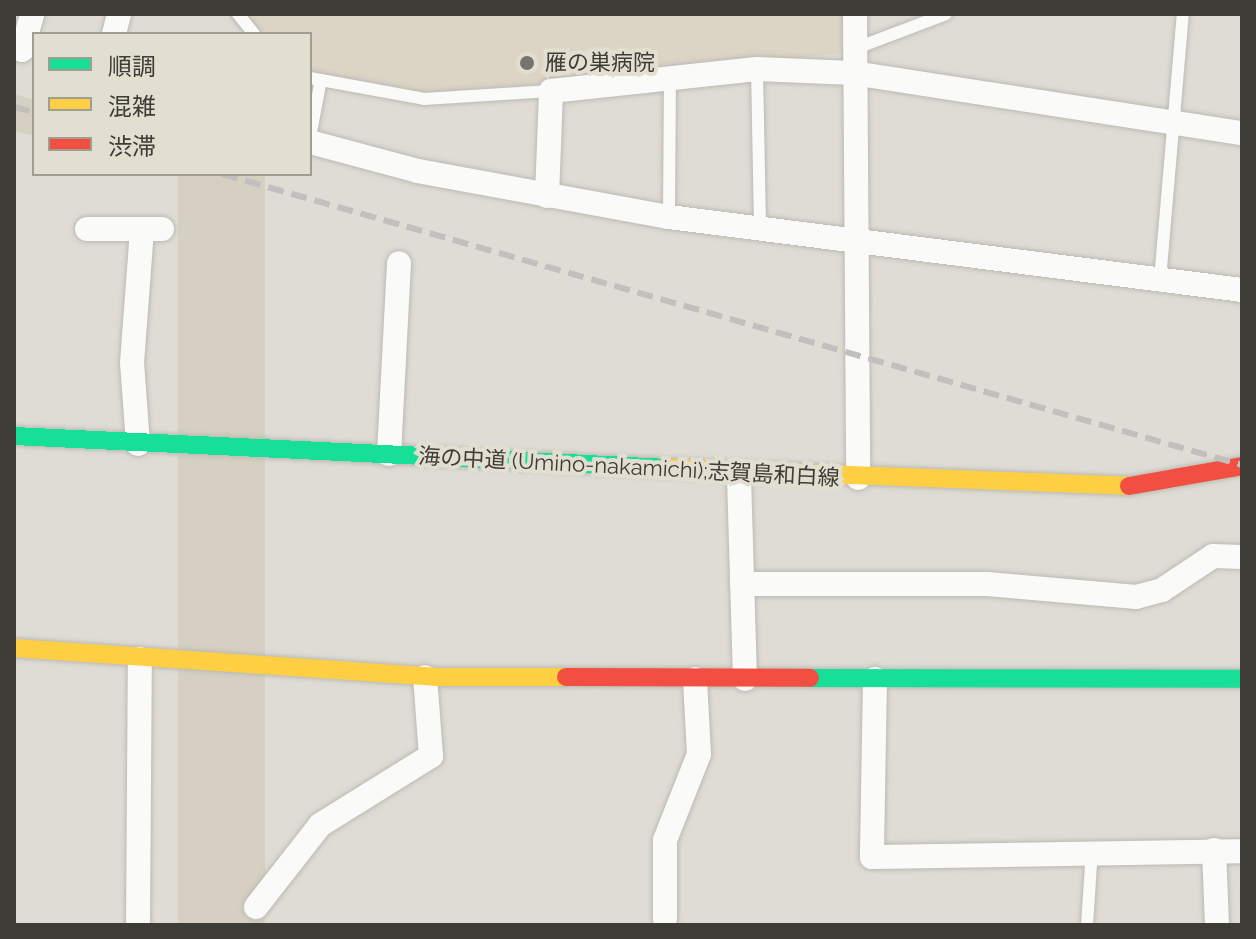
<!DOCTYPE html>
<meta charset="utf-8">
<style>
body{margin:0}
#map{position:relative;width:1256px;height:939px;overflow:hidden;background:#dedcd4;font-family:Raleway,"Noto Sans JP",sans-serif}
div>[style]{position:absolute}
.built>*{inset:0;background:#d5d0c1;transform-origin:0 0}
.medical>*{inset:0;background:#dcd4c5}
.roads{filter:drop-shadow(0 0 2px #bbbab4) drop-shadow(0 0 2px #bbbab4)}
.lane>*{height:12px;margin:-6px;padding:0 6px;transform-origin:6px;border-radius:6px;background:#fafaf9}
.street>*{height:24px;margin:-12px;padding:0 12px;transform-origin:12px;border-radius:12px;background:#fafaf9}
.fast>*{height:18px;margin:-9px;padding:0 9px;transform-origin:9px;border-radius:9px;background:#16e098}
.slow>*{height:18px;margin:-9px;padding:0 9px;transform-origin:9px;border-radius:9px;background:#ffcf43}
.jam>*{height:18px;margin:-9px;padding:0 9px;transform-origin:9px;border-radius:9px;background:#f24e42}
.rail>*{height:6px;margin-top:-3px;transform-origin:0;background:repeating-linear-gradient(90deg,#c1c0be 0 16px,transparent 0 24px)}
.dots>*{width:22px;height:22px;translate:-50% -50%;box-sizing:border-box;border:4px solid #e2ded0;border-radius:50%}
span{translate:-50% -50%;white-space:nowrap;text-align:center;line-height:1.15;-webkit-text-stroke:8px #e2ded0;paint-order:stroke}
.poi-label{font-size:22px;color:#3e3c37}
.left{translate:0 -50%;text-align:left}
.street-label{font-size:22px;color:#3e3c37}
.frame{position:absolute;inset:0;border:16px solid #3e3c37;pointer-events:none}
.legend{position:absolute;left:32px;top:32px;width:280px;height:144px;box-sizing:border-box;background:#e2ded0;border:2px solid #a09d93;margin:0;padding:10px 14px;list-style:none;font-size:24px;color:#3e3c37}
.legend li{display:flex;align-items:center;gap:16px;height:40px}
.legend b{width:40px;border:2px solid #a09d93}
</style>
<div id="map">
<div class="built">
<i style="clip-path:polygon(14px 94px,34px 100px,34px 136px,14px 131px)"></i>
<i style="left:178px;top:174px;width:87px;height:1106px"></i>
</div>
<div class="medical">
<i style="clip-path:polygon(227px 14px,844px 14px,844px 53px,415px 96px,310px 73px,310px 34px,246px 34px)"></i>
</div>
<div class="roads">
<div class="lane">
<i style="left:238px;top:14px;width:26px;rotate:51deg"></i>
<i style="left:854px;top:49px;width:98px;rotate:-20.8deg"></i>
<i style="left:757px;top:69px;width:161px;rotate:88.9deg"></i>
<i style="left:310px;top:78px;width:116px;rotate:10.4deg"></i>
<i style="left:424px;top:99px;width:127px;rotate:-3.6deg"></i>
<i style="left:310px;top:137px;width:53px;rotate:-79.1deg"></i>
<i style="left:669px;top:217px;width:137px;rotate:-89.6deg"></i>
<i style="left:1160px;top:280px;width:267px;rotate:-85.1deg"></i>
<i style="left:1087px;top:925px;width:75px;rotate:-86.2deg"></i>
</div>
<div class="street">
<i style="left:855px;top:14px;width:464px;rotate:89.6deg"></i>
<i style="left:114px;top:34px;width:21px;rotate:-76deg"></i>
<i style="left:22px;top:50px;width:37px;rotate:-74deg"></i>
<i style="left:310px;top:142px;width:112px;rotate:15deg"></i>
<i style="left:418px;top:171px;width:255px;rotate:10.4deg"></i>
<i style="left:669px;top:217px;width:578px;rotate:7.26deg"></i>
<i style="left:547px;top:196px;width:105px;rotate:-87.8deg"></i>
<i style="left:551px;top:91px;width:207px;rotate:-6.1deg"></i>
<i style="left:757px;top:69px;width:96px;rotate:2.4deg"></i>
<i style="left:853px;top:73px;width:394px;rotate:8.8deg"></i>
<i style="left:87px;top:229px;width:75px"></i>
<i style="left:138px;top:444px;width:81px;rotate:-94.2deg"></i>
<i style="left:132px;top:363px;width:132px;rotate:-85.7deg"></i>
<i style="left:389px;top:454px;width:191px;rotate:-87deg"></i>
<i style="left:739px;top:477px;width:202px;rotate:88.3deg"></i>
<i style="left:742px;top:584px;width:245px"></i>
<i style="left:987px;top:584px;width:150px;rotate:5deg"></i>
<i style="left:1136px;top:597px;width:27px;rotate:-15deg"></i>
<i style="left:1162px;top:590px;width:61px;rotate:-33.7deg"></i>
<i style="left:1213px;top:556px;width:29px;rotate:2deg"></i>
<i style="left:875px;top:679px;width:178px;rotate:91deg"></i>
<i style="left:872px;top:857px;width:370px;rotate:-0.9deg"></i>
<i style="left:1214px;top:850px;width:75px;rotate:87.7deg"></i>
<i style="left:256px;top:907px;width:104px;rotate:-52deg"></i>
<i style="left:320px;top:825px;width:131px;rotate:-31.9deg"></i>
<i style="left:431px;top:756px;width:79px;rotate:-94.3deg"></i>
<i style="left:665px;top:919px;width:79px;rotate:-90deg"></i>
<i style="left:665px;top:840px;width:92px;rotate:-68.4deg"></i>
<i style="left:699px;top:754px;width:75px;rotate:-93.1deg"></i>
<i style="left:138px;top:925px;width:266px;rotate:-89.6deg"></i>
</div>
<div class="fast">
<i style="left:14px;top:436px;width:656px;rotate:2.8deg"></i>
<i style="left:810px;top:678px;width:432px;rotate:0.1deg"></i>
</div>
<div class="slow">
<i style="left:669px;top:468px;width:460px;rotate:2.2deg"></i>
<i style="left:14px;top:648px;width:422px;rotate:3.9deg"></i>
<i style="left:435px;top:677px;width:131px"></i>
</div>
<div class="jam">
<i style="left:1129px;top:486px;width:115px;rotate:-10deg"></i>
<i style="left:566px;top:677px;width:244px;rotate:0.2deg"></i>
</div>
</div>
<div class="rail">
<i style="left:14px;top:107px;width:21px;rotate:14deg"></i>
<i style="left:222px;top:174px;width:1061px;rotate:15.92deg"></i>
</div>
<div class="dots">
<i style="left:527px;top:63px;background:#76746e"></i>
</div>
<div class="poi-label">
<span class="left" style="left:545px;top:63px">雁の巣病院</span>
</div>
<div class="street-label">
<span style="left:629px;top:467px;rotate:3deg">海の中道 (Umino-nakamichi);志賀島和白線</span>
</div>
<div class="frame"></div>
<ul class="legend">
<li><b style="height:10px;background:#16e098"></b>順調</li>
<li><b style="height:10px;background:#ffcf43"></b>混雑</li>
<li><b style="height:10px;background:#f24e42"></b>渋滞</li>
</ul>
</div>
